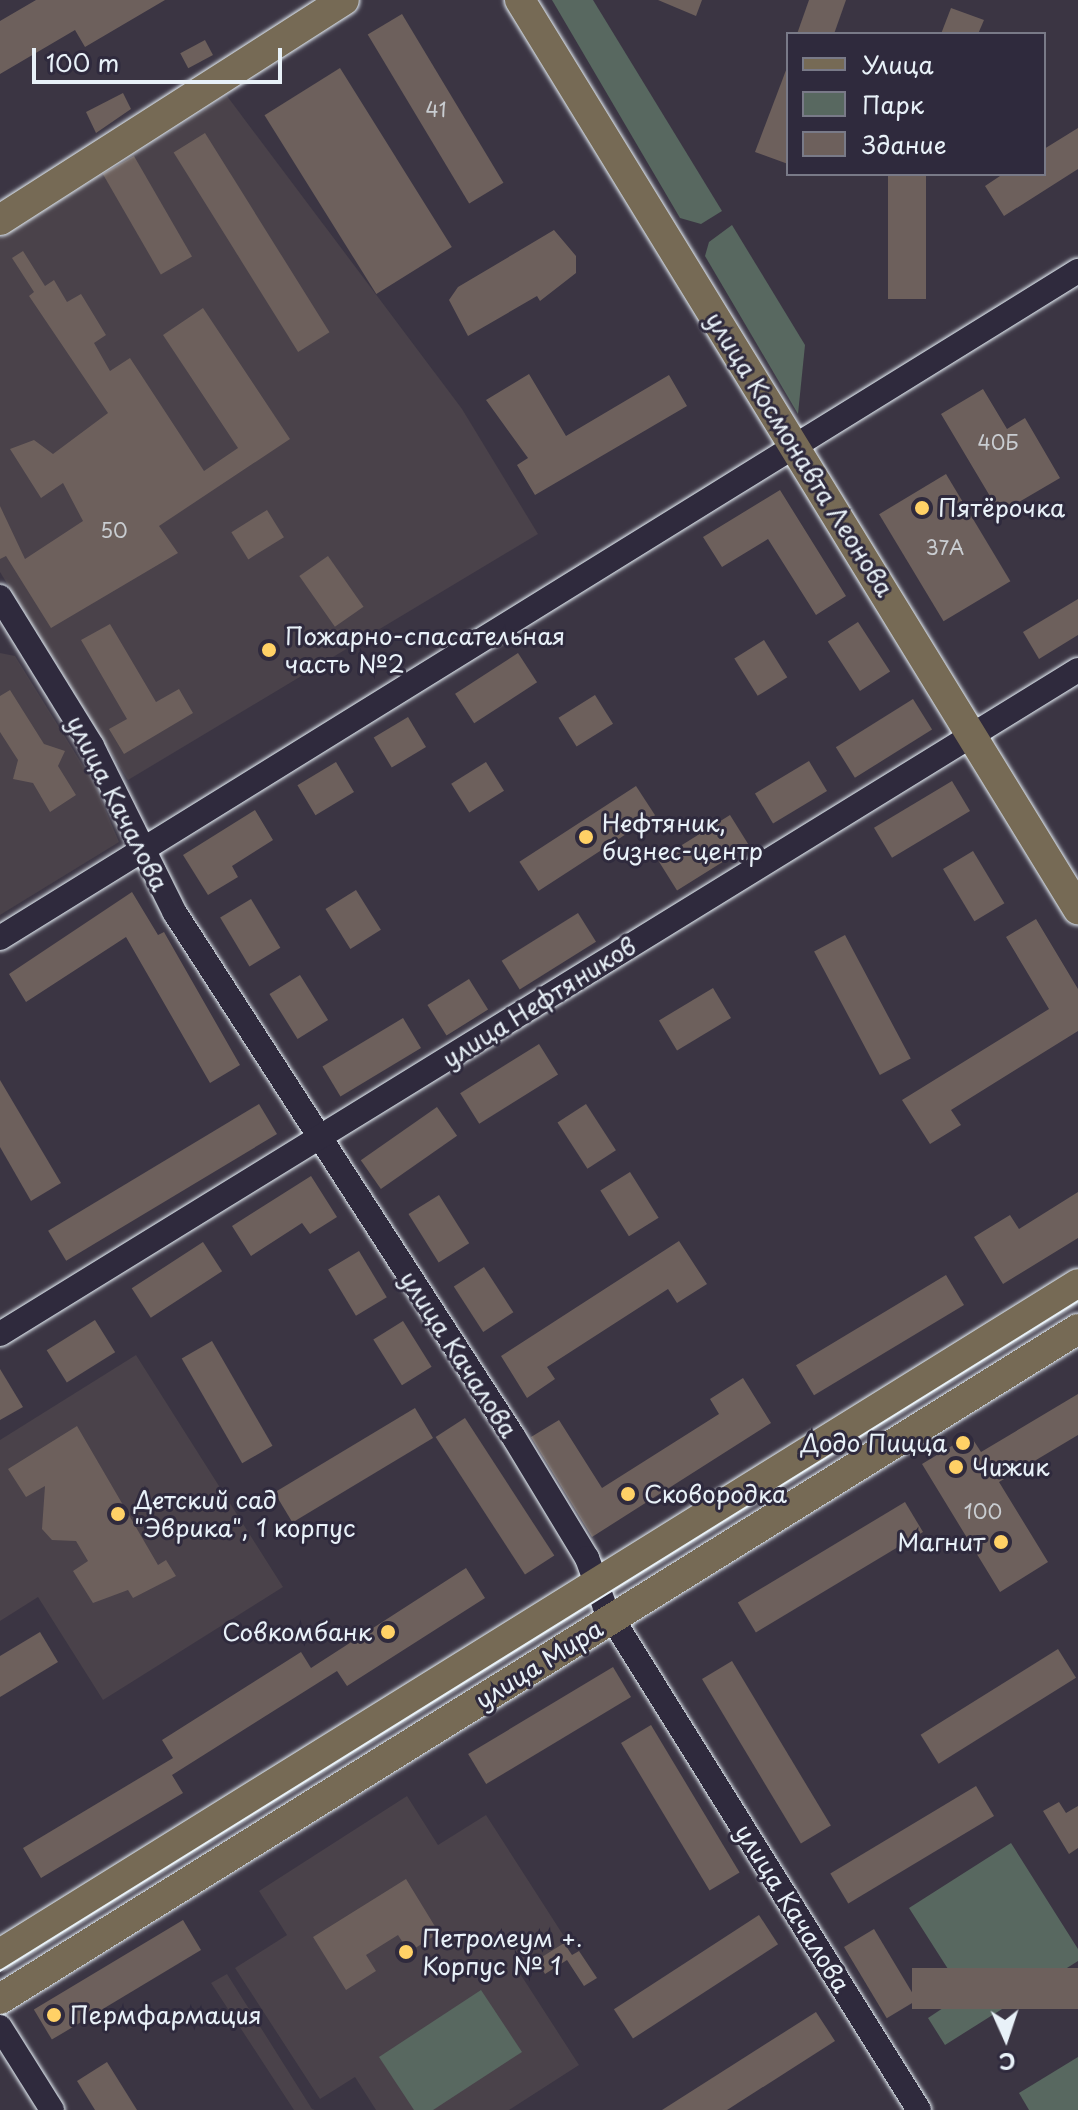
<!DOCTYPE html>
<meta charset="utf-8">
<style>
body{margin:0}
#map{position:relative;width:1078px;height:2110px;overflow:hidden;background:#3b3543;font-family:"Playpen Sans",sans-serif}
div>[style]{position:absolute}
.built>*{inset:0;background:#4a424a}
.green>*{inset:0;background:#586860}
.building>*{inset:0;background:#6d605c;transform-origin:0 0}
.roads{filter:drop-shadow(0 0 2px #e8f1f8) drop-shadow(0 0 2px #e8f1f8)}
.minor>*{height:24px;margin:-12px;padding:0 12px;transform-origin:12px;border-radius:12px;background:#2f2a3d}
.major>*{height:30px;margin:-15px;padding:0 15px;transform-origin:15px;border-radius:15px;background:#766a55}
.tram>*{height:2px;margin:-1px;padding:0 1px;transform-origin:1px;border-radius:1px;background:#e8f1f8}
.dots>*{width:22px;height:22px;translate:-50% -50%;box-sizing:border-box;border:4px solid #2f2a3d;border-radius:50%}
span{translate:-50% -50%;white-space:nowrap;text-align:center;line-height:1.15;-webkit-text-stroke:6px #2f2a3d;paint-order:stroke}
.number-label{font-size:20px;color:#c9cdd1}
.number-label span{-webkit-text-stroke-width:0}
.street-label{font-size:24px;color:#e8f1f8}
.poi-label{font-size:24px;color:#e8f1f8}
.left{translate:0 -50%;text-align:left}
.right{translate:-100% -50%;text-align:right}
.legend{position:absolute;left:786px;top:32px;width:260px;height:144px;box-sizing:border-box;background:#2f2a3d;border:2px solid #797a88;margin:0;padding:10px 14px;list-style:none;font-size:24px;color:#e8f1f8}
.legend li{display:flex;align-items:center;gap:16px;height:40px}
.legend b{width:40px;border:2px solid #797a88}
.north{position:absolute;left:966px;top:1998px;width:80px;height:80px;-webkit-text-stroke:6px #2f2a3d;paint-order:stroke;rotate:177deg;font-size:22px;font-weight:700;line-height:32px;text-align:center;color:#e8f1f8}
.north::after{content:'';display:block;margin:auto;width:28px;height:36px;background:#e8f1f8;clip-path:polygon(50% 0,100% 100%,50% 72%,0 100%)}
.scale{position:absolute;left:32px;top:48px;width:250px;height:36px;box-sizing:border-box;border:4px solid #e8f1f8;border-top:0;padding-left:10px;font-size:24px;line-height:28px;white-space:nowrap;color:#e8f1f8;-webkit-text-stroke:6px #2f2a3d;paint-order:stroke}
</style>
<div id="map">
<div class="built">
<i style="clip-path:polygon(227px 96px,462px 409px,538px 534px,128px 780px,0 572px,0 238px)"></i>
<i style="clip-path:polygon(0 653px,15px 656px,95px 785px,119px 842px,0 915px)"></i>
<i style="clip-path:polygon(136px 1355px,283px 1587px,103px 1700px,38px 1597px,0 1621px,0 1440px)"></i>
<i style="clip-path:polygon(407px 1796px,438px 1845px,486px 1815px,567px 1941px,519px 1972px,579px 2065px,509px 2110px,376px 2110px,355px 2077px,320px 2099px,235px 1968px,287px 1935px,259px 1891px)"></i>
<i style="clip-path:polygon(227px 1974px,312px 2109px,315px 2110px,294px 2110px,211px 1983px)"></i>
</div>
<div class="green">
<i style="clip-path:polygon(552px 0,593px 0,722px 211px,701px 224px,680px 218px)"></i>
<i style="clip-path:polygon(732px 225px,805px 345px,798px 414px,705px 256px,709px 242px)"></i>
<i style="clip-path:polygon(1011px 1843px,1078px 1949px,1078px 1961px,945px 2045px,928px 2018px,964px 1994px,909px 1908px)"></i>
<i style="clip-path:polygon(481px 1990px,522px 2052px,433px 2110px,414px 2110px,379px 2057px)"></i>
<i style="clip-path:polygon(1078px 2057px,1078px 2110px,1029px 2110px,1019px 2093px)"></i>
</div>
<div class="building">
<i style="clip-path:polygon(36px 0,165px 0,85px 47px,75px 30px,0 74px,0 21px)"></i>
<i style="clip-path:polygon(658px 0,702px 0,696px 16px)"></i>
<i style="clip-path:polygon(809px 0,846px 0,834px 34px,797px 34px)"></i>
<i style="clip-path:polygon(951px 8px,984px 20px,978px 34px,941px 34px)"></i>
<i style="left:402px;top:14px;width:197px;height:40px;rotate:59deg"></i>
<i style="left:205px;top:40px;width:17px;height:28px;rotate:62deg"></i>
<i style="clip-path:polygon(788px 65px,788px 164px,755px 152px)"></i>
<i style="left:340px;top:68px;width:211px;height:89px;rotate:58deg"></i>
<i style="clip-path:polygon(123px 93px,131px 109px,96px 133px,86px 112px)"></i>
<i style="clip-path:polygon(1078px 128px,1078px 169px,1004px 216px,985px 186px,1003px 174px,1044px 174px,1044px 149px)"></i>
<i style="left:205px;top:133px;width:235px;height:37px;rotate:58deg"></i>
<i style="left:134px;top:156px;width:116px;height:36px;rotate:60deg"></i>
<i style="left:888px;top:174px;width:38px;height:125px"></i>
<i style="clip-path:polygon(554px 230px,576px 256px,576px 273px,540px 301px,537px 296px,468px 336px,449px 300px,458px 287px)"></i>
<i style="clip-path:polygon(23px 251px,45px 286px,54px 280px,67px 302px,81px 294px,106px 335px,94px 343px,110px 371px,130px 358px,204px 471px,238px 448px,163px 335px,203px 308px,290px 439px,159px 526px,178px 553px,51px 628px,6px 556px,0 559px,0 506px,25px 559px,83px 521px,63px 483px,41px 498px,10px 449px,34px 440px,53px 454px,108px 413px,29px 296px,34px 292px,12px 258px)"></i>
<i style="clip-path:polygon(529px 374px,566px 436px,669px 375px,687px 406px,535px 495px,517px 465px,528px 458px,486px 400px)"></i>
<i style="clip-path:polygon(983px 389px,1007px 429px,1025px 418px,1060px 478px,1000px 513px,941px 414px)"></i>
<i style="left:946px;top:474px;width:125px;height:78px;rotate:59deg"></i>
<i style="clip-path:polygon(780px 490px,846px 596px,816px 615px,768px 539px,722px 567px,703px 537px)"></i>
<i style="left:267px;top:510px;width:32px;height:42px;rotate:58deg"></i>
<i style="left:328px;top:556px;width:62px;height:35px;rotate:55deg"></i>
<i style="clip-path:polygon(1078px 599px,1078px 635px,1039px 659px,1023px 632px)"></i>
<i style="left:858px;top:622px;width:59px;height:36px;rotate:57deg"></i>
<i style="clip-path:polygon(110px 624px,156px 702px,179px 689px,193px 713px,124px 754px,109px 729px,127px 719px,81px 640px)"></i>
<i style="left:764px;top:640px;width:44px;height:35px;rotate:58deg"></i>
<i style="left:518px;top:653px;width:35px;height:75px;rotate:57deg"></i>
<i style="clip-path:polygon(10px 690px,44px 744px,65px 751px,58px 766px,76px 795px,50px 812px,33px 783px,13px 779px,18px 760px,0 732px,0 696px)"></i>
<i style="left:595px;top:695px;width:34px;height:43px;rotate:58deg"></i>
<i style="left:913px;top:699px;width:36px;height:91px;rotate:58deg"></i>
<i style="left:408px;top:717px;width:35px;height:40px;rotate:59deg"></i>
<i style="left:809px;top:761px;width:35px;height:63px;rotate:59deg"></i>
<i style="left:336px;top:762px;width:35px;height:45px;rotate:59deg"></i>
<i style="left:486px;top:762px;width:34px;height:41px;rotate:58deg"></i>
<i style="left:952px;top:781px;width:35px;height:91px;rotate:59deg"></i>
<i style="left:636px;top:786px;width:35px;height:139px;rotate:57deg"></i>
<i style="clip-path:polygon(255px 810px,273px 840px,232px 866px,238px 877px,208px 895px,183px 855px)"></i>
<i style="left:730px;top:815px;width:36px;height:85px;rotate:58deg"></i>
<i style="left:973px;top:851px;width:61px;height:35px;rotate:59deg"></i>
<i style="left:356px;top:890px;width:47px;height:36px;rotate:58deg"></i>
<i style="clip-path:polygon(132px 892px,158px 935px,164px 932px,240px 1065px,210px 1083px,126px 937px,26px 1002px,9px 974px)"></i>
<i style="left:251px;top:899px;width:57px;height:36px;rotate:59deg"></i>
<i style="left:578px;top:913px;width:34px;height:90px;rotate:58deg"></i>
<i style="clip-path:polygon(1036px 919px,1078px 989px,1078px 1031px,951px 1110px,961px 1125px,930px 1144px,902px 1100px,1049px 1009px,1006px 937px)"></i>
<i style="left:845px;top:935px;width:140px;height:35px;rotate:62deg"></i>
<i style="left:300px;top:975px;width:53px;height:36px;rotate:58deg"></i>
<i style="left:469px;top:979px;width:36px;height:49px;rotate:58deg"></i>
<i style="left:713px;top:988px;width:35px;height:63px;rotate:59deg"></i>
<i style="left:403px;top:1018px;width:35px;height:94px;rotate:59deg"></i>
<i style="left:539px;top:1044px;width:36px;height:93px;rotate:58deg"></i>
<i style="clip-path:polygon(0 1080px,61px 1183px,31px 1201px,0 1147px)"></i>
<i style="left:259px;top:1104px;width:35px;height:246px;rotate:59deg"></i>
<i style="left:586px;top:1104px;width:55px;height:34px;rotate:57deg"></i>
<i style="left:437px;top:1107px;width:35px;height:93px;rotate:55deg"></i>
<i style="left:630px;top:1172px;width:54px;height:35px;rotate:58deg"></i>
<i style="clip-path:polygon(311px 1176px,337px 1217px,310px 1234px,302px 1223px,251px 1256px,232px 1226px)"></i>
<i style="clip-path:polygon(1078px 1192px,1078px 1238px,1003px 1284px,974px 1237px,1010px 1215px,1019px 1229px)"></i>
<i style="left:439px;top:1195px;width:57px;height:36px;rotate:58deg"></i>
<i style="clip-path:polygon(679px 1241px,707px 1284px,677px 1303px,668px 1289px,547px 1367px,555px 1379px,527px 1398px,501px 1356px)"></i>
<i style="left:203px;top:1242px;width:35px;height:85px;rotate:57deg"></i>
<i style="left:359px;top:1251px;width:54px;height:36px;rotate:59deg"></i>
<i style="left:484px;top:1267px;width:54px;height:36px;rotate:57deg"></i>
<i style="left:946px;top:1275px;width:35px;height:175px;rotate:59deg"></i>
<i style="left:95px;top:1320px;width:38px;height:57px;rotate:58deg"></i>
<i style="left:403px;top:1321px;width:54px;height:35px;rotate:58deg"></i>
<i style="left:212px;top:1341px;width:121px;height:35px;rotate:60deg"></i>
<i style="clip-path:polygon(0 1369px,23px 1407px,0 1420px)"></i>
<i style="clip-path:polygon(743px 1378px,771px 1423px,592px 1537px,531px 1437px,559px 1420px,602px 1488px,719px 1414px,710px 1399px)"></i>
<i style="clip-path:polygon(1078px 1394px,1078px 1435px,999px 1482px,1048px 1562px,1000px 1592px,922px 1464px,970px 1435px,981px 1452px)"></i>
<i style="left:415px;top:1408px;width:35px;height:164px;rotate:59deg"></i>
<i style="left:465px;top:1418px;width:164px;height:35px;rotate:57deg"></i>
<i style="clip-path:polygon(77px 1426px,158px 1565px,166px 1560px,176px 1576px,133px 1598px,128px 1590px,93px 1603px,73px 1571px,88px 1561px,76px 1541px,52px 1540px,42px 1529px,45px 1486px,26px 1497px,8px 1469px)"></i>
<i style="left:905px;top:1502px;width:35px;height:195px;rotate:59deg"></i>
<i style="clip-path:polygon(466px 1568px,485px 1598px,347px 1686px,337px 1671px,172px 1775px,183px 1793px,41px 1878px,23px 1848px,173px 1758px,162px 1740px,301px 1652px,311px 1668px)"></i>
<i style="clip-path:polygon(40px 1632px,58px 1662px,0 1697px,0 1656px)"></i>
<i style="left:1058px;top:1649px;width:34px;height:162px;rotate:58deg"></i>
<i style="left:732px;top:1661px;width:192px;height:35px;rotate:59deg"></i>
<i style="left:613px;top:1667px;width:35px;height:169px;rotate:59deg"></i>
<i style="left:651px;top:1725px;width:172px;height:35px;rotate:59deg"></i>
<i style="left:976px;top:1786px;width:35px;height:170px;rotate:59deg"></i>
<i style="clip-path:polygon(1059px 1802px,1066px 1813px,1078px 1806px,1078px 1848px,1069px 1854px,1043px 1811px)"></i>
<i style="clip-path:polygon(406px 1879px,439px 1933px,409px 1952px,398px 1935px,366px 1955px,376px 1971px,346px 1990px,313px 1937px)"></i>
<i style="left:759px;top:1915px;width:35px;height:173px;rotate:57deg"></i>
<i style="left:183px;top:1920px;width:35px;height:174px;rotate:59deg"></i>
<i style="left:874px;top:1929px;width:83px;height:35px;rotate:59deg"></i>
<i style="clip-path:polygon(564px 1943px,572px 1955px,579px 1951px,597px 1978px,584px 1986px,567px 1960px,545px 1974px,537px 1960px)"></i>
<i style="left:1078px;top:1968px;width:41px;height:166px;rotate:90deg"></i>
<i style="clip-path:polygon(816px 2012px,835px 2041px,727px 2110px,662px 2110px)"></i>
<i style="clip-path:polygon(107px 2062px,137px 2110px,95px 2110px,77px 2081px)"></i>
</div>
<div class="roads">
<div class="minor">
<i style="left:0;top:597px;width:175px;rotate:58.3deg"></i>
<i style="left:92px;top:746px;width:186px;rotate:63.6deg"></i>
<i style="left:175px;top:913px;width:623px;rotate:57.13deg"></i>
<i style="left:513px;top:1436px;width:143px;rotate:58.8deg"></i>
<i style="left:587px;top:1558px;width:52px;rotate:69.8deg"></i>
<i style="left:605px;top:1607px;width:593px;rotate:58.03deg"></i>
<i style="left:0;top:938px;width:1268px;rotate:-31.75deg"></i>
<i style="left:0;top:1334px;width:1266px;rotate:-31.63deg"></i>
<i style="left:0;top:2027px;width:98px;rotate:57.9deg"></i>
</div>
<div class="major">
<i style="left:520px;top:0;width:1067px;rotate:58.46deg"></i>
<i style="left:0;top:220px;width:408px;rotate:-32.6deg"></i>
<i style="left:0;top:1954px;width:1269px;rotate:-31.86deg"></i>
<i style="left:0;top:1999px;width:1269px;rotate:-31.86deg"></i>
</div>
</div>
<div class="tram">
<i style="left:0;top:1971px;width:1269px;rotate:-31.86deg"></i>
</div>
<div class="dots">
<i style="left:922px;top:508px;background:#ffd166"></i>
<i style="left:269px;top:650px;background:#ffd166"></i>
<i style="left:586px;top:837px;background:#ffd166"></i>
<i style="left:963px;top:1443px;background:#ffd166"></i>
<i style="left:956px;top:1467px;background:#ffd166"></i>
<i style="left:628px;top:1494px;background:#ffd166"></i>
<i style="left:118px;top:1514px;background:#ffd166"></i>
<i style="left:1001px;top:1542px;background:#ffd166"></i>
<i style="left:388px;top:1632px;background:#ffd166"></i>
<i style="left:406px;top:1952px;background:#ffd166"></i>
<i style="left:54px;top:2015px;background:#ffd166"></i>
</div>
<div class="number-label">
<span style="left:436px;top:109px">41</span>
<span style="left:998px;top:442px">40Б</span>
<span style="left:114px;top:530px">50</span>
<span style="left:945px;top:547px">37А</span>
<span style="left:983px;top:1511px">100</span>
</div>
<div class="street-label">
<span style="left:800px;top:454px;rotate:58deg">улица Космонавта Леонова</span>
<span style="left:118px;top:803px;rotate:63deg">улица Качалова</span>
<span style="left:539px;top:1002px;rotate:-32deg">улица Нефтяников</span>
<span style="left:459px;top:1354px;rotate:57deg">улица Качалова</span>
<span style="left:539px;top:1664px;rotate:-32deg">улица Мира</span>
<span style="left:793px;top:1908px;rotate:58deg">улица Качалова</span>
</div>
<div class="poi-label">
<span class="left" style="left:938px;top:508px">Пятёрочка</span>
<span class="left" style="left:285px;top:650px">Пожарно-спасательная<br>часть №2</span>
<span class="left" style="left:602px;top:837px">Нефтяник,<br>бизнес-центр</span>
<span class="right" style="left:947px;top:1443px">Додо Пицца</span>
<span class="left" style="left:972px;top:1467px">Чижик</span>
<span class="left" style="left:644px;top:1494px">Сковородка</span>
<span class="left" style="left:134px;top:1514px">Детский сад<br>"Эврика", 1 корпус</span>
<span class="right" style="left:985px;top:1542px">Магнит</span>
<span class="right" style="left:372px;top:1632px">Совкомбанк</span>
<span class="left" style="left:422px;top:1952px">Петролеум +.<br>Корпус № 1</span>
<span class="left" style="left:70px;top:2015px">Пермфармация</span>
</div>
<ul class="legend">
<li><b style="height:10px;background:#766a55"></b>Улица</li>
<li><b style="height:22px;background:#586860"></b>Парк</li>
<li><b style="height:22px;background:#6d605c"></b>Здание</li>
</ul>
<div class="north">С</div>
<div class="scale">100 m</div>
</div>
